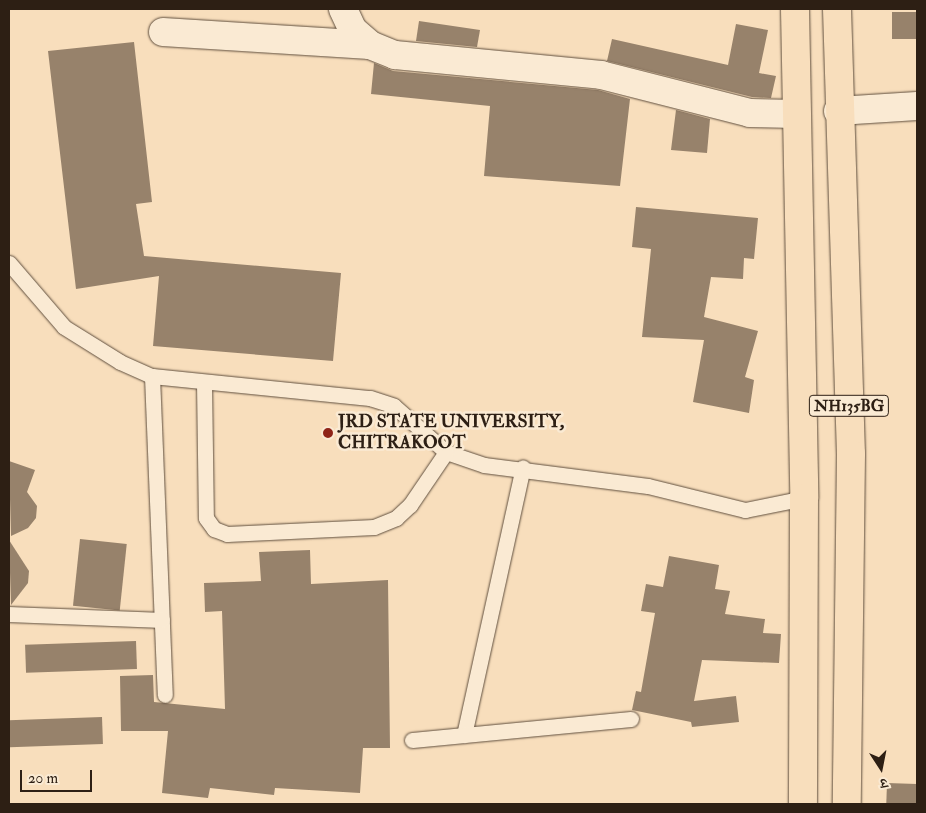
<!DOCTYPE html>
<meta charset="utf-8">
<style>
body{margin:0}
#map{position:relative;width:926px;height:813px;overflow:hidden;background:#f8debc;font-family:"IM FELL Double Pica","Noto Serif Devanagari",serif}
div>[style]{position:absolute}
.building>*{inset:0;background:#97826b;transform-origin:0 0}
.roads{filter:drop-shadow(0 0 1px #604f3e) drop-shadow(0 0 1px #604f3e)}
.lane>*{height:15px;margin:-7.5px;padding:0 7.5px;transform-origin:7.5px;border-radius:7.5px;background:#faead3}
.street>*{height:28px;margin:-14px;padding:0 14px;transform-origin:14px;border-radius:14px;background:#faead3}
.highway>*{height:28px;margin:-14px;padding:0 14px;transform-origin:14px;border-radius:14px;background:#f8debc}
.dots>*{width:14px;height:14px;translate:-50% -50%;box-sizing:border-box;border:2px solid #faead3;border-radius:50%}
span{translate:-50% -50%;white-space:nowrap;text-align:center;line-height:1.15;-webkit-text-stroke:5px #faead3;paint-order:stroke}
.shield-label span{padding:1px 4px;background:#faead3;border:1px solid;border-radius:4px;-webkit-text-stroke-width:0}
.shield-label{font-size:16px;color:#2d1f14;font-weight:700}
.poi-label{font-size:18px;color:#2d1f14;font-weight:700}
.left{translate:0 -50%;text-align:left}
.frame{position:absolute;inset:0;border:10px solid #2d1f14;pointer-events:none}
.north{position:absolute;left:856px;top:743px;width:50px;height:50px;-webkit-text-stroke:4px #faead3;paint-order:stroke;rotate:169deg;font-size:14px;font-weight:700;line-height:20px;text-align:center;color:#2d1f14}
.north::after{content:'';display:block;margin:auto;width:18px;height:22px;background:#2d1f14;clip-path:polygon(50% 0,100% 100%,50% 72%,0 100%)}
.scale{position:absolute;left:20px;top:770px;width:72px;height:22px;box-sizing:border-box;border:2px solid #2d1f14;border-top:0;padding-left:6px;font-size:15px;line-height:18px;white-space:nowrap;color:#2d1f14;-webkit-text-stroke:4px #faead3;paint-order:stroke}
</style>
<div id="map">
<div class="building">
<i style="left:892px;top:12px;width:25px;height:27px"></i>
<i style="clip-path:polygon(419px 21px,480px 30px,477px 47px,416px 41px)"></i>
<i style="clip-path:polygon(736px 24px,768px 30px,759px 73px,776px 76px,771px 98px,752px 97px,607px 61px,612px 39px,728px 65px)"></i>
<i style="clip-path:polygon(134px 42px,152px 202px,136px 204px,144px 256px,341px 273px,333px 361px,153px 346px,159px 276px,76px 289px,48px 51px)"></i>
<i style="clip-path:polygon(374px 63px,393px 71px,598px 90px,630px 99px,620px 186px,484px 176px,490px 106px,371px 94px)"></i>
<i style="clip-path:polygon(676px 110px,710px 119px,707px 153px,671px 150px)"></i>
<i style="clip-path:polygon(636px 207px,758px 218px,754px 259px,744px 258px,743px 279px,711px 277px,704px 317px,758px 331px,745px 377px,754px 380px,749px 413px,693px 402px,704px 340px,642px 337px,651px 249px,632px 247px)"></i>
<i style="clip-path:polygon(9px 461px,35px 470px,27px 492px,37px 506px,36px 518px,28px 528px,11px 536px)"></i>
<i style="left:80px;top:539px;width:47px;height:67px;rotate:6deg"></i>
<i style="clip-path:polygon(9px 540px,29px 571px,28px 583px,11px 605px)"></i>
<i style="clip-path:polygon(310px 550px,311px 584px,388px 580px,390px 748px,363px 748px,360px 793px,275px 788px,274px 795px,210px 788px,208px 798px,162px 793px,168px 731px,121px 731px,120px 676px,153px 675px,154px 702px,225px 709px,222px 611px,205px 612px,204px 583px,261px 581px,259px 552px)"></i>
<i style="clip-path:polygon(669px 556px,719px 565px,715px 589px,730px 591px,725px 614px,765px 619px,763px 633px,781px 634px,779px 663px,702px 660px,694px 701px,736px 696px,739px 722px,692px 727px,691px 722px,632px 710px,636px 691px,641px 692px,655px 613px,641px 611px,646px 584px,663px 587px)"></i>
<i style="left:136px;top:641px;width:28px;height:111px;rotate:88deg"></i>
<i style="left:102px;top:717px;width:27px;height:93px;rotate:88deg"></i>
<i style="left:887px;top:783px;width:30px;height:21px;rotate:2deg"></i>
</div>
<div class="roads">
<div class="lane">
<i style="left:9px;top:263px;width:84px;rotate:49.3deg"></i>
<i style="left:64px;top:327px;width:66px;rotate:32deg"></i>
<i style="left:120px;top:362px;width:35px;rotate:24deg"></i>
<i style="left:152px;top:376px;width:219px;rotate:5.8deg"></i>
<i style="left:370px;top:398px;width:25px;rotate:18deg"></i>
<i style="left:394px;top:406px;width:69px;rotate:41.5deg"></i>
<i style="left:446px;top:452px;width:40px;rotate:18.9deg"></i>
<i style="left:484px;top:465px;width:165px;rotate:7.3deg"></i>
<i style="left:648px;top:486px;width:100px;rotate:13.9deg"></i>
<i style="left:745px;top:510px;width:60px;rotate:-11.5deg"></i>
<i style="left:152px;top:376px;width:319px;rotate:87.7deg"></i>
<i style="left:204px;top:382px;width:136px;rotate:89.2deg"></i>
<i style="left:206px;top:518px;width:14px;rotate:54deg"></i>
<i style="left:214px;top:529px;width:14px;rotate:21deg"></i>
<i style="left:227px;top:534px;width:147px;rotate:-2.7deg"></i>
<i style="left:374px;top:527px;width:24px;rotate:-22deg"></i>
<i style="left:396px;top:518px;width:19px;rotate:-43deg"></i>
<i style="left:410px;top:505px;width:64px;rotate:-55.8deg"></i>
<i style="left:9px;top:614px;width:153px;rotate:2.2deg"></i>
<i style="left:464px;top:735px;width:274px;rotate:-77.6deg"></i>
<i style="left:412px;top:740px;width:220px;rotate:-5.5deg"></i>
</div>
<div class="street">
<i style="left:343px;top:9px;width:23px;rotate:65deg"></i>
<i style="left:353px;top:30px;width:23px;rotate:41deg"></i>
<i style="left:370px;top:45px;width:27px;rotate:22deg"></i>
<i style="left:395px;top:55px;width:207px;rotate:5.5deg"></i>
<i style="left:601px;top:75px;width:154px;rotate:14.3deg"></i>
<i style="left:750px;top:113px;width:46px;rotate:1.2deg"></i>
<i style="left:163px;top:32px;width:207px;rotate:3.6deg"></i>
<i style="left:838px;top:111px;width:79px;rotate:-3.6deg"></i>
</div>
<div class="highway">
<i style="left:795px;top:9px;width:489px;rotate:88.9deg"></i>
<i style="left:804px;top:498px;width:306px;rotate:90.2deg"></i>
<i style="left:837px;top:9px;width:445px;rotate:88.2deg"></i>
<i style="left:851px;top:454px;width:350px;rotate:90.7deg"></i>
</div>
</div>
<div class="dots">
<i style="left:328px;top:433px;background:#8f2418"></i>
</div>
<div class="shield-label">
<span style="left:849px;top:406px">NH135BG</span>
</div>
<div class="poi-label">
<span class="left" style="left:338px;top:433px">JRD STATE UNIVERSITY,<br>CHITRAKOOT</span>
</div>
<div class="frame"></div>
<div class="north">उ</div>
<div class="scale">20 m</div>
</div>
